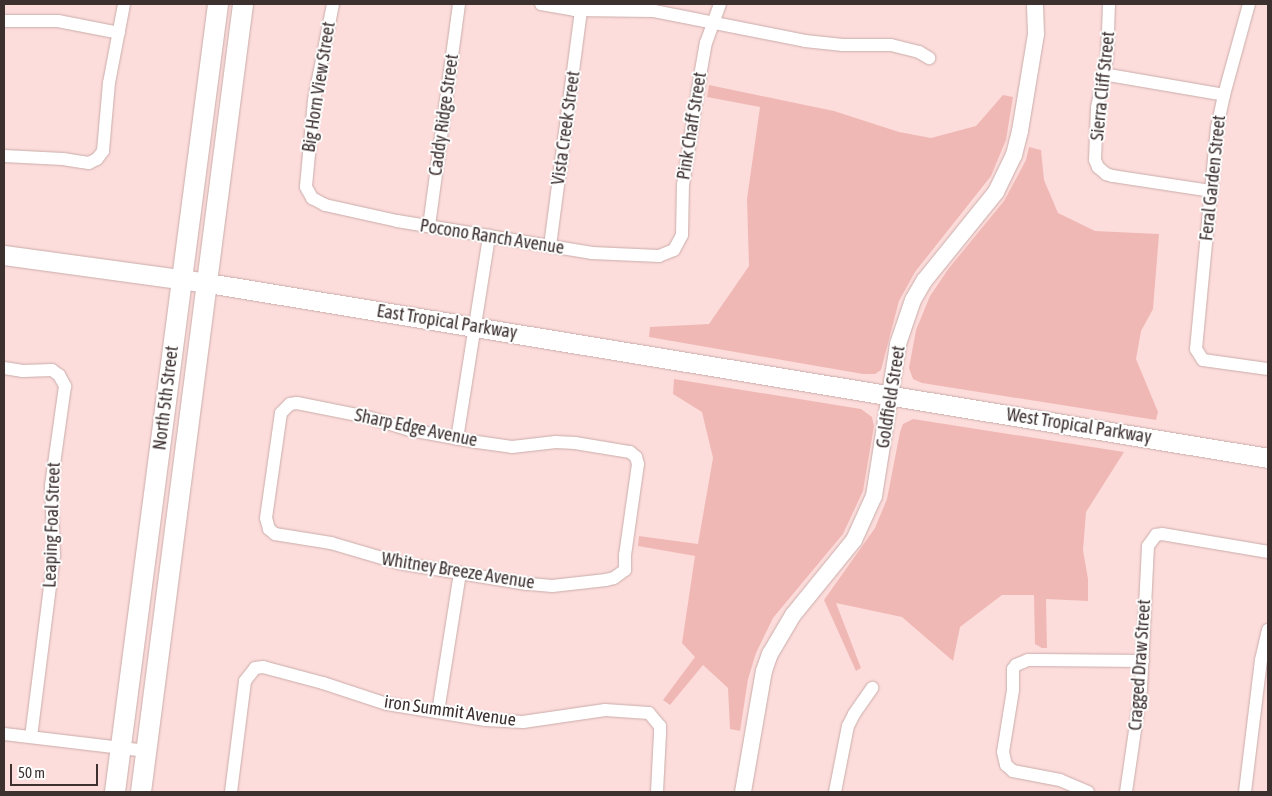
<!DOCTYPE html>
<style>
body{margin:0}
#map{position:relative;width:1272px;height:796px;overflow:hidden;background:#fcdddb;font-family:"Asap Condensed",sans-serif}
div>[style]{position:absolute}
.green>*{inset:0;background:#f0b8b5}
.roads{filter:drop-shadow(0 0 1px #caacaa) drop-shadow(0 0 1px #caacaa)}
.minor>*{height:12px;margin:-6px;padding:0 6px;transform-origin:6px;border-radius:6px;background:#fff}
.tertiary>*{height:16px;margin:-8px;padding:0 8px;transform-origin:8px;border-radius:8px;background:#fff}
.secondary>*{height:19px;margin:-9.5px;padding:0 9.5px;transform-origin:9.5px;border-radius:9.5px;background:#fff}
.primary>*{height:20px;margin:-10px;padding:0 10px;transform-origin:10px;border-radius:10px;background:#fff}
span{translate:-50% -50%;white-space:nowrap;text-align:center;line-height:1.15;-webkit-text-stroke:4px #fff;paint-order:stroke}
.street-label{font-size:18px;color:#3d3130}
.frame{position:absolute;inset:0;border:5px solid #3d3130;pointer-events:none}
.scale{position:absolute;left:10px;top:764px;width:88px;height:22px;box-sizing:border-box;border:2px solid #3d3130;border-top:0;padding-left:6px;font-size:15px;line-height:18px;white-space:nowrap;color:#3d3130;-webkit-text-stroke:4px #fff;paint-order:stroke}
</style>
<div id="map">
<div class="green">
<i style="clip-path:polygon(709px 85px,834px 111px,899px 132px,931px 138px,976px 126px,1003px 95px,1013px 97px,1006px 140px,991px 176px,915px 272px,899px 301px,881px 370px,875px 374px,863px 374px,649px 337px,650px 327px,709px 324px,749px 266px,747px 199px,760px 107px,707px 97px)"></i>
<i style="clip-path:polygon(1029px 147px,1041px 150px,1044px 180px,1058px 213px,1095px 231px,1159px 234px,1153px 309px,1141px 331px,1136px 359px,1158px 412px,1156px 420px,922px 383px,913px 379px,909px 368px,916px 330px,930px 296px,949px 268px,1004px 201px,1026px 160px)"></i>
<i style="clip-path:polygon(674px 379px,861px 409px,872px 417px,874px 426px,863px 491px,843px 534px,773px 618px,756px 653px,748px 679px,740px 731px,730px 729px,728px 688px,703px 665px,670px 705px,663px 700px,695px 657px,682px 643px,695px 556px,638px 546px,639px 536px,698px 544px,713px 458px,702px 412px,673px 394px)"></i>
<i style="clip-path:polygon(913px 419px,1124px 452px,1086px 512px,1083px 550px,1088px 579px,1088px 601px,1046px 599px,1047px 648px,1042px 648px,1035px 644px,1034px 595px,1002px 595px,960px 627px,953px 661px,902px 617px,836px 603px,861px 668px,856px 671px,824px 600px,875px 528px,887px 499px,900px 432px,903px 424px)"></i>
</div>
<div class="roads">
<div class="minor">
<i style="left:333px;top:4px;width:98px;rotate:101.2deg"></i>
<i style="left:314px;top:100px;width:87px;rotate:95.3deg"></i>
<i style="left:306px;top:187px;width:13px;rotate:61deg"></i>
<i style="left:312px;top:198px;width:15px;rotate:28deg"></i>
<i style="left:325px;top:205px;width:74px;rotate:12.5deg"></i>
<i style="left:397px;top:221px;width:198px;rotate:9.3deg"></i>
<i style="left:592px;top:253px;width:67px;rotate:2.6deg"></i>
<i style="left:659px;top:256px;width:16px;rotate:-22deg"></i>
<i style="left:674px;top:250px;width:17px;rotate:-62deg"></i>
<i style="left:682px;top:235px;width:50px;rotate:-88.9deg"></i>
<i style="left:683px;top:185px;width:110px;rotate:-81.1deg"></i>
<i style="left:700px;top:76px;width:34px;rotate:-80deg"></i>
<i style="left:706px;top:43px;width:41px;rotate:-70.3deg"></i>
<i style="left:541px;top:4px;width:34px;rotate:10deg"></i>
<i style="left:574px;top:10px;width:80px;rotate:0.7deg"></i>
<i style="left:654px;top:11px;width:154px;rotate:11.2deg"></i>
<i style="left:805px;top:41px;width:38px;rotate:6deg"></i>
<i style="left:843px;top:45px;width:48px"></i>
<i style="left:891px;top:45px;width:29px;rotate:14deg"></i>
<i style="left:919px;top:52px;width:12px;rotate:31deg"></i>
<i style="left:1109px;top:4px;width:54px;rotate:92.1deg"></i>
<i style="left:1107px;top:58px;width:51px;rotate:101.3deg"></i>
<i style="left:1097px;top:108px;width:52px;rotate:92.2deg"></i>
<i style="left:1095px;top:160px;width:8px;rotate:67deg"></i>
<i style="left:1098px;top:167px;width:11px;rotate:41deg"></i>
<i style="left:1106px;top:174px;width:7px;rotate:16deg"></i>
<i style="left:1113px;top:176px;width:99px;rotate:8.7deg"></i>
<i style="left:1249px;top:4px;width:94px;rotate:105.4deg"></i>
<i style="left:1224px;top:95px;width:33px;rotate:102deg"></i>
<i style="left:1217px;top:127px;width:223px;rotate:95.4deg"></i>
<i style="left:1196px;top:349px;width:13px;rotate:58deg"></i>
<i style="left:1203px;top:360px;width:66px;rotate:7.9deg"></i>
<i style="left:4px;top:21px;width:54px"></i>
<i style="left:58px;top:21px;width:62px;rotate:11.1deg"></i>
<i style="left:1103px;top:74px;width:123px;rotate:9.8deg"></i>
<i style="left:4px;top:156px;width:59px;rotate:2.9deg"></i>
<i style="left:63px;top:159px;width:19px;rotate:9deg"></i>
<i style="left:82px;top:162px;width:7px;rotate:8deg"></i>
<i style="left:89px;top:163px;width:9px;rotate:-27deg"></i>
<i style="left:97px;top:159px;width:10px;rotate:-53deg"></i>
<i style="left:103px;top:151px;width:68px;rotate:-85deg"></i>
<i style="left:109px;top:83px;width:80px;rotate:-79.2deg"></i>
<i style="left:429px;top:226px;width:224px;rotate:-82.3deg"></i>
<i style="left:550px;top:246px;width:238px;rotate:-82.5deg"></i>
<i style="left:4px;top:368px;width:19px;rotate:9deg"></i>
<i style="left:23px;top:371px;width:29px;rotate:-2deg"></i>
<i style="left:52px;top:370px;width:9px;rotate:36deg"></i>
<i style="left:59px;top:375px;width:13px;rotate:61deg"></i>
<i style="left:65px;top:386px;width:101px;rotate:98deg"></i>
<i style="left:51px;top:486px;width:69px;rotate:87.5deg"></i>
<i style="left:54px;top:555px;width:183px;rotate:97.2deg"></i>
<i style="left:297px;top:403px;width:71px;rotate:11.3deg"></i>
<i style="left:367px;top:417px;width:45px;rotate:16.8deg"></i>
<i style="left:410px;top:430px;width:68px;rotate:10.2deg"></i>
<i style="left:477px;top:442px;width:35px;rotate:8deg"></i>
<i style="left:512px;top:447px;width:44px;rotate:-6.5deg"></i>
<i style="left:556px;top:442px;width:19px;rotate:3deg"></i>
<i style="left:575px;top:443px;width:56px;rotate:9.3deg"></i>
<i style="left:630px;top:452px;width:8px;rotate:40deg"></i>
<i style="left:636px;top:457px;width:7px;rotate:74deg"></i>
<i style="left:638px;top:464px;width:92px;rotate:98.1deg"></i>
<i style="left:625px;top:555px;width:15px;rotate:90deg"></i>
<i style="left:625px;top:570px;width:14px;rotate:144deg"></i>
<i style="left:614px;top:578px;width:8px;rotate:166deg"></i>
<i style="left:606px;top:580px;width:54px;rotate:173.7deg"></i>
<i style="left:552px;top:586px;width:25px;rotate:-175deg"></i>
<i style="left:527px;top:584px;width:130px;rotate:-170.7deg"></i>
<i style="left:399px;top:563px;width:71px;rotate:-163.6deg"></i>
<i style="left:331px;top:543px;width:57px;rotate:-170.9deg"></i>
<i style="left:275px;top:534px;width:8px;rotate:-140deg"></i>
<i style="left:269px;top:529px;width:11px;rotate:-105deg"></i>
<i style="left:266px;top:518px;width:106px;rotate:-81.9deg"></i>
<i style="left:281px;top:413px;width:13px;rotate:-45deg"></i>
<i style="left:290px;top:404px;width:7px;rotate:-8deg"></i>
<i style="left:457px;top:439px;width:206px;rotate:-81deg"></i>
<i style="left:438px;top:712px;width:141px;rotate:-81deg"></i>
<i style="left:4px;top:734px;width:144px;rotate:6.8deg"></i>
<i style="left:231px;top:792px;width:112px;rotate:-82.8deg"></i>
<i style="left:245px;top:681px;width:16px;rotate:-52deg"></i>
<i style="left:255px;top:668px;width:8px;rotate:-7deg"></i>
<i style="left:263px;top:667px;width:62px;rotate:14.9deg"></i>
<i style="left:323px;top:683px;width:67px;rotate:18.2deg"></i>
<i style="left:387px;top:704px;width:100px;rotate:9.2deg"></i>
<i style="left:486px;top:720px;width:37px;rotate:3deg"></i>
<i style="left:523px;top:722px;width:83px;rotate:-8.3deg"></i>
<i style="left:605px;top:710px;width:44px;rotate:3.9deg"></i>
<i style="left:649px;top:713px;width:17px;rotate:50deg"></i>
<i style="left:660px;top:726px;width:7px;rotate:90deg"></i>
<i style="left:660px;top:733px;width:59px;rotate:92.9deg"></i>
<i style="left:835px;top:792px;width:67px;rotate:-78.9deg"></i>
<i style="left:848px;top:726px;width:13px;rotate:-63deg"></i>
<i style="left:854px;top:714px;width:32px;rotate:-55deg"></i>
<i style="left:1088px;top:792px;width:30px;rotate:-157deg"></i>
<i style="left:1060px;top:780px;width:48px;rotate:-169.2deg"></i>
<i style="left:1013px;top:771px;width:9px;rotate:-139deg"></i>
<i style="left:1006px;top:765px;width:13px;rotate:-103deg"></i>
<i style="left:1003px;top:752px;width:63px;rotate:-80.8deg"></i>
<i style="left:1013px;top:690px;width:21px;rotate:-90deg"></i>
<i style="left:1013px;top:669px;width:5px;rotate:-53deg"></i>
<i style="left:1016px;top:665px;width:13px;rotate:-23deg"></i>
<i style="left:1028px;top:660px;width:10px"></i>
<i style="left:1038px;top:660px;width:105px;rotate:0.5deg"></i>
<i style="left:1126px;top:792px;width:104px;rotate:-81.7deg"></i>
<i style="left:1141px;top:689px;width:143px;rotate:-87.2deg"></i>
<i style="left:1148px;top:546px;width:14px;rotate:-54deg"></i>
<i style="left:1156px;top:535px;width:6px;rotate:-9deg"></i>
<i style="left:1162px;top:534px;width:108px;rotate:9.6deg"></i>
<i style="left:1245px;top:792px;width:133px;rotate:-83.1deg"></i>
<i style="left:1261px;top:660px;width:31px;rotate:-77deg"></i>
</div>
<div class="tertiary">
<i style="left:743px;top:792px;width:123px;rotate:-80.2deg"></i>
<i style="left:764px;top:671px;width:18px;rotate:-71deg"></i>
<i style="left:770px;top:654px;width:45px;rotate:-59.5deg"></i>
<i style="left:793px;top:615px;width:97px;rotate:-50.9deg"></i>
<i style="left:854px;top:540px;width:48px;rotate:-65.6deg"></i>
<i style="left:874px;top:496px;width:154px;rotate:-81deg"></i>
<i style="left:898px;top:344px;width:46px;rotate:-71.2deg"></i>
<i style="left:913px;top:300px;width:22px;rotate:-60deg"></i>
<i style="left:924px;top:281px;width:114px;rotate:-51deg"></i>
<i style="left:996px;top:192px;width:41px;rotate:-64.1deg"></i>
<i style="left:1014px;top:155px;width:25px;rotate:-76deg"></i>
<i style="left:1020px;top:131px;width:98px;rotate:-80.6deg"></i>
<i style="left:1036px;top:34px;width:30px;rotate:-92deg"></i>
</div>
<div class="secondary">
<i style="left:4px;top:255px;width:206px;rotate:7.8deg"></i>
<i style="left:208px;top:283px;width:1074px;rotate:9.37deg"></i>
</div>
<div class="primary">
<i style="left:115px;top:792px;width:795px;rotate:-82.55deg"></i>
<i style="left:141px;top:792px;width:795px;rotate:-82.62deg"></i>
</div>
</div>
<div class="street-label">
<span style="left:1103px;top:86px;rotate:-84deg">Sierra Cliff Street</span>
<span style="left:319px;top:87px;rotate:-81deg">Big Horn View Street</span>
<span style="left:444px;top:115px;rotate:-82deg">Caddy Ridge Street</span>
<span style="left:692px;top:126px;rotate:-81deg">Pink Chaff Street</span>
<span style="left:566px;top:128px;rotate:-82deg">Vista Creek Street</span>
<span style="left:1213px;top:178px;rotate:-84deg">Feral Garden Street</span>
<span style="left:492px;top:237px;rotate:9deg">Pocono Ranch Avenue</span>
<span style="left:447px;top:322px;rotate:9deg">East Tropical Parkway</span>
<span style="left:891px;top:397px;rotate:-81deg">Goldfield Street</span>
<span style="left:166px;top:398px;rotate:-83deg">North 5th Street</span>
<span style="left:1079px;top:426px;rotate:9deg">West Tropical Parkway</span>
<span style="left:416px;top:428px;rotate:12deg">Sharp Edge Avenue</span>
<span style="left:52px;top:525px;rotate:-88deg">Leaping Foal Street</span>
<span style="left:458px;top:571px;rotate:9deg">Whitney Breeze Avenue</span>
<span style="left:1140px;top:665px;rotate:-86deg">Cragged Draw Street</span>
<span style="left:450px;top:711px;rotate:8deg">iron Summit Avenue</span>
</div>
<div class="frame"></div>
<div class="scale">50 m</div>
</div>
